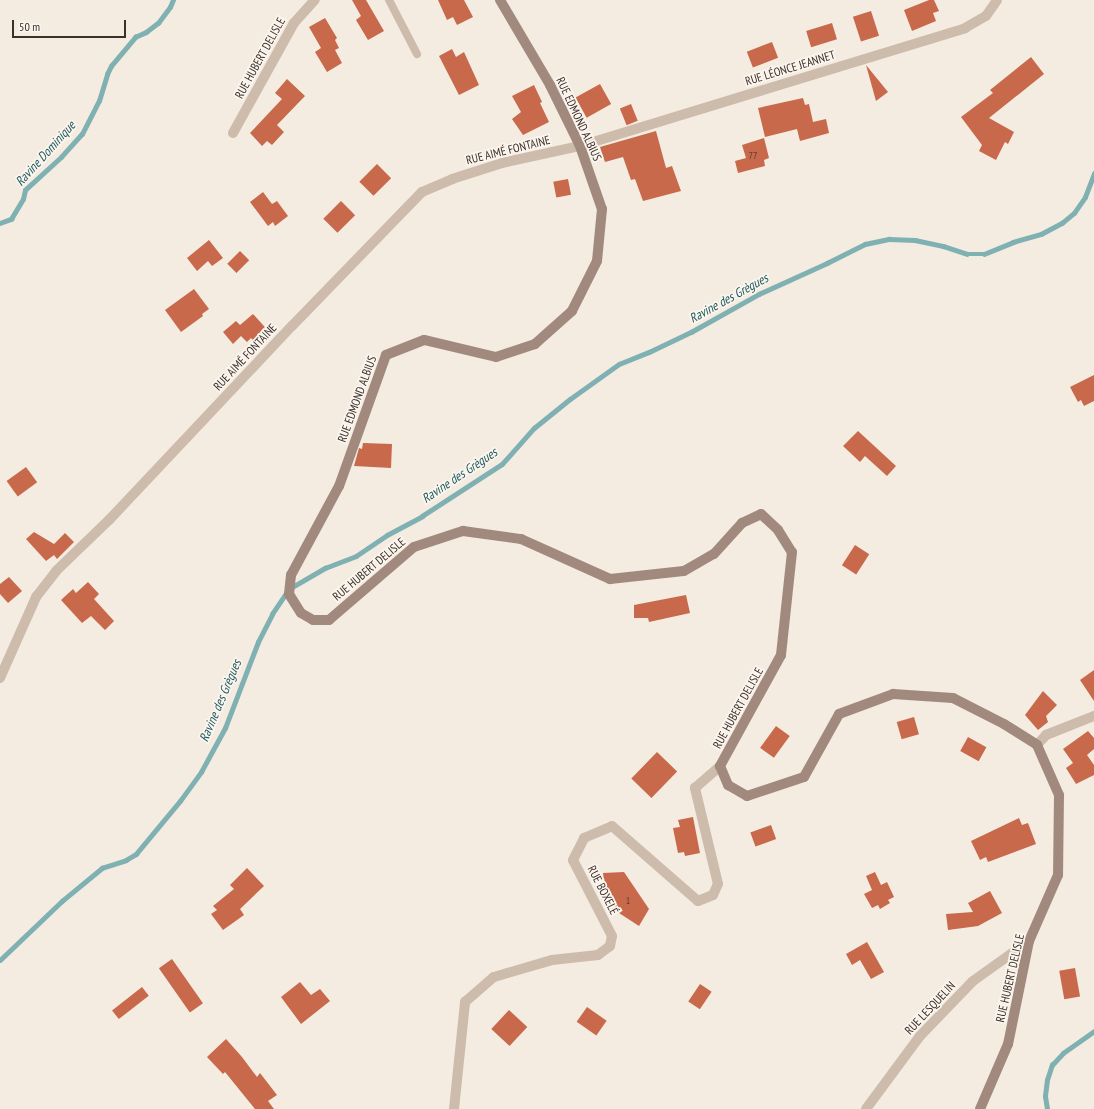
<!DOCTYPE html>
<meta charset="utf-8">
<style>
body{margin:0}
#map{position:relative;width:1094px;height:1109px;overflow:hidden;background:#f4ebe1;font-family:"PT Sans Narrow",sans-serif}
div>[style]{position:absolute}
.stream>*{height:4.5px;margin:-2.25px;padding:0 2.25px;transform-origin:2.25px;border-radius:2.25px;background:#7fb0b2}
.building>*{inset:0;background:#c8694b;transform-origin:0 0}
.service>*{height:8px;margin:-4px;padding:0 4px;transform-origin:4px;border-radius:4px;background:#cdbbac}
.minor>*{height:10px;margin:-5px;padding:0 5px;transform-origin:5px;border-radius:5px;background:#cdbbac}
.secondary>*{height:10px;margin:-5px;padding:0 5px;transform-origin:5px;border-radius:5px;background:#a18a7d}
span{translate:-50% -50%;white-space:nowrap;text-align:center;line-height:1.15;-webkit-text-stroke:3.5px #fbf5ee;paint-order:stroke}
.number-label{font-size:10px;color:#5e3e33}
.number-label span{-webkit-text-stroke-width:0}
.street-label{font-size:12px;color:#3b302b}
.water-label{font-size:13px;color:#1f5a5e;font-style:italic}
.scale{position:absolute;left:12px;top:20px;width:114px;height:18px;box-sizing:border-box;border:2px solid #3b302b;border-top:0;padding-left:5px;font-size:12px;line-height:14px;white-space:nowrap;color:#3b302b;-webkit-text-stroke:3px #fbf5ee;paint-order:stroke}
</style>
<div id="map">
<div class="stream">
<i style="left:0;top:223px;width:12px;rotate:-20deg"></i>
<i style="left:11px;top:219px;width:23px;rotate:-59deg"></i>
<i style="left:23px;top:199px;width:9px;rotate:-77deg"></i>
<i style="left:25px;top:190px;width:49px;rotate:-42.5deg"></i>
<i style="left:61px;top:157px;width:31px;rotate:-48deg"></i>
<i style="left:82px;top:134px;width:37px;rotate:-63deg"></i>
<i style="left:99px;top:101px;width:28px;rotate:-73deg"></i>
<i style="left:107px;top:74px;width:9px;rotate:-63deg"></i>
<i style="left:111px;top:66px;width:38px;rotate:-50deg"></i>
<i style="left:135px;top:37px;width:12px;rotate:-24deg"></i>
<i style="left:146px;top:32px;width:15px;rotate:-37deg"></i>
<i style="left:158px;top:23px;width:20px;rotate:-53deg"></i>
<i style="left:170px;top:7px;width:8px;rotate:-67deg"></i>
<i style="left:0;top:960px;width:86px;rotate:-43.6deg"></i>
<i style="left:62px;top:901px;width:52px;rotate:-39.5deg"></i>
<i style="left:102px;top:868px;width:25px;rotate:-18deg"></i>
<i style="left:126px;top:860px;width:12px;rotate:-31deg"></i>
<i style="left:136px;top:854px;width:69px;rotate:-50.3deg"></i>
<i style="left:180px;top:801px;width:36px;rotate:-54deg"></i>
<i style="left:201px;top:772px;width:50px;rotate:-61.4deg"></i>
<i style="left:225px;top:728px;width:92px;rotate:-69deg"></i>
<i style="left:258px;top:642px;width:31px;rotate:-63deg"></i>
<i style="left:272px;top:614px;width:30px;rotate:-56deg"></i>
<i style="left:289px;top:589px;width:42px;rotate:-30.3deg"></i>
<i style="left:325px;top:568px;width:33px;rotate:-21deg"></i>
<i style="left:356px;top:556px;width:37px;rotate:-34deg"></i>
<i style="left:387px;top:535px;width:40px;rotate:-28deg"></i>
<i style="left:422px;top:516px;width:95px;rotate:-33deg"></i>
<i style="left:502px;top:464px;width:48px;rotate:-48.4deg"></i>
<i style="left:534px;top:428px;width:46px;rotate:-38.9deg"></i>
<i style="left:570px;top:399px;width:60px;rotate:-35.5deg"></i>
<i style="left:619px;top:364px;width:32px;rotate:-22deg"></i>
<i style="left:649px;top:352px;width:47px;rotate:-25.5deg"></i>
<i style="left:691px;top:332px;width:78px;rotate:-29.2deg"></i>
<i style="left:759px;top:294px;width:75px;rotate:-24.5deg"></i>
<i style="left:827px;top:263px;width:42px;rotate:-26.6deg"></i>
<i style="left:865px;top:244px;width:25px;rotate:-12deg"></i>
<i style="left:889px;top:239px;width:26px;rotate:2deg"></i>
<i style="left:915px;top:240px;width:29px;rotate:12deg"></i>
<i style="left:943px;top:246px;width:25px;rotate:18deg"></i>
<i style="left:967px;top:254px;width:17px"></i>
<i style="left:984px;top:254px;width:31px;rotate:-22deg"></i>
<i style="left:1013px;top:242px;width:29px;rotate:-16deg"></i>
<i style="left:1041px;top:234px;width:24px;rotate:-28deg"></i>
<i style="left:1062px;top:223px;width:16px;rotate:-40deg"></i>
<i style="left:1074px;top:213px;width:19px;rotate:-55deg"></i>
<i style="left:1085px;top:197px;width:25px;rotate:-69deg"></i>
<i style="left:1047px;top:1109px;width:13px;rotate:-99deg"></i>
<i style="left:1045px;top:1096px;width:16px;rotate:-83deg"></i>
<i style="left:1047px;top:1080px;width:16px;rotate:-72deg"></i>
<i style="left:1052px;top:1065px;width:16px;rotate:-47deg"></i>
<i style="left:1063px;top:1053px;width:38px;rotate:-35deg"></i>
</div>
<div class="building">
<i style="clip-path:polygon(352px 0,366px 0,384px 31px,368px 40px,356px 20px,361px 16px)"></i>
<i style="clip-path:polygon(438px 0,464px 0,473px 17px,457px 25px,453px 17px,447px 20px)"></i>
<i style="clip-path:polygon(929px 0,934px 0,939px 11px,933px 13px,936px 21px,912px 31px,904px 10px)"></i>
<i style="left:871px;top:11px;width:26px;height:19px;rotate:72deg"></i>
<i style="clip-path:polygon(325px 18px,337px 38px,335px 40px,339px 48px,335px 50px,342px 63px,327px 72px,315px 52px,321px 48px,309px 27px)"></i>
<i style="left:832px;top:23px;width:17px;height:27px;rotate:73deg"></i>
<i style="left:772px;top:42px;width:17px;height:27px;rotate:69deg"></i>
<i style="clip-path:polygon(452px 49px,456px 57px,464px 52px,479px 85px,459px 95px,439px 56px)"></i>
<i style="clip-path:polygon(1031px 57px,1044px 74px,989px 118px,1014px 132px,1008px 144px,1005px 142px,996px 160px,979px 151px,982px 145px,961px 117px,993px 93px,990px 90px)"></i>
<i style="clip-path:polygon(866px 65px,888px 92px,876px 101px)"></i>
<i style="clip-path:polygon(287px 79px,305px 96px,277px 125px,284px 132px,272px 145px,267px 141px,262px 146px,250px 133px,282px 99px,275px 93px)"></i>
<i style="left:600px;top:84px;width:23px;height:28px;rotate:61deg"></i>
<i style="clip-path:polygon(534px 85px,542px 102px,540px 103px,549px 122px,523px 135px,512px 119px,521px 112px,512px 96px)"></i>
<i style="clip-path:polygon(803px 98px,805px 105px,809px 104px,813px 122px,826px 119px,829px 133px,800px 141px,797px 129px,765px 137px,758px 108px)"></i>
<i style="left:631px;top:104px;width:18px;height:12px;rotate:68deg"></i>
<i style="clip-path:polygon(656px 131px,666px 168px,672px 166px,681px 191px,643px 201px,635px 179px,631px 180px,623px 157px,605px 162px,600px 147px)"></i>
<i style="clip-path:polygon(764px 138px,769px 158px,764px 160px,765px 166px,738px 173px,735px 161px,746px 158px,742px 145px)"></i>
<i style="left:377px;top:164px;width:20px;height:25px;rotate:45deg"></i>
<i style="left:568px;top:179px;width:16px;height:15px;rotate:79deg"></i>
<i style="clip-path:polygon(263px 192px,272px 204px,277px 201px,288px 216px,275px 226px,273px 222px,268px 226px,250px 202px)"></i>
<i style="left:341px;top:201px;width:20px;height:25px;rotate:45deg"></i>
<i style="clip-path:polygon(209px 240px,223px 258px,212px 266px,208px 261px,197px 271px,187px 258px)"></i>
<i style="left:240px;top:251px;width:13px;height:18px;rotate:45deg"></i>
<i style="clip-path:polygon(194px 289px,209px 309px,202px 314px,203px 316px,181px 332px,165px 310px)"></i>
<i style="clip-path:polygon(253px 314px,272px 335px,259px 347px,251px 338px,247px 342px,241px 336px,233px 344px,223px 332px,236px 321px,240px 325px)"></i>
<i style="clip-path:polygon(1094px 375px,1094px 401px,1084px 406px,1081px 400px,1078px 402px,1070px 387px)"></i>
<i style="clip-path:polygon(858px 431px,896px 466px,887px 476px,865px 456px,860px 462px,843px 446px)"></i>
<i style="clip-path:polygon(363px 443px,392px 444px,391px 468px,354px 466px,359px 448px,362px 449px)"></i>
<i style="left:26px;top:467px;width:19px;height:24px;rotate:54deg"></i>
<i style="clip-path:polygon(34px 532px,54px 544px,65px 533px,74px 542px,57px 559px,54px 555px,46px 561px,26px 539px)"></i>
<i style="left:855px;top:545px;width:17px;height:24px;rotate:33deg"></i>
<i style="clip-path:polygon(9px 577px,22px 591px,8px 603px,0 594px,0 584px)"></i>
<i style="clip-path:polygon(88px 582px,99px 594px,94px 599px,114px 621px,105px 630px,91px 616px,82px 623px,61px 600px,73px 589px,76px 593px)"></i>
<i style="clip-path:polygon(686px 595px,690px 613px,649px 622px,648px 618px,634px 618px,634px 605px)"></i>
<i style="clip-path:polygon(1094px 670px,1094px 701px,1080px 680px)"></i>
<i style="clip-path:polygon(1043px 691px,1057px 705px,1046px 716px,1048px 722px,1038px 730px,1025px 715px)"></i>
<i style="left:914px;top:717px;width:18px;height:18px;rotate:74deg"></i>
<i style="left:776px;top:726px;width:17px;height:27px;rotate:36deg"></i>
<i style="clip-path:polygon(1088px 731px,1094px 738px,1094px 749px,1087px 755px,1094px 765px,1094px 775px,1076px 784px,1066px 768px,1073px 763px,1063px 749px)"></i>
<i style="left:968px;top:737px;width:21px;height:16px;rotate:29deg"></i>
<i style="left:657px;top:752px;width:28px;height:37px;rotate:44deg"></i>
<i style="clip-path:polygon(693px 817px,700px 853px,685px 856px,684px 852px,678px 853px,673px 828px,680px 827px,678px 820px)"></i>
<i style="clip-path:polygon(1019px 818px,1022px 825px,1028px 823px,1036px 844px,988px 862px,986px 857px,980px 860px,971px 841px)"></i>
<i style="left:771px;top:825px;width:15px;height:22px;rotate:70deg"></i>
<i style="clip-path:polygon(247px 868px,264px 886px,240px 909px,244px 915px,223px 930px,211px 914px,217px 910px,213px 906px,234px 889px,230px 885px)"></i>
<i style="clip-path:polygon(624px 872px,649px 909px,639px 926px,619px 913px,605px 890px,603px 873px)"></i>
<i style="clip-path:polygon(875px 872px,881px 885px,887px 882px,894px 897px,888px 900px,890px 903px,880px 909px,878px 905px,872px 908px,864px 894px,872px 890px,866px 876px)"></i>
<i style="clip-path:polygon(990px 891px,1002px 913px,978px 926px,948px 930px,946px 914px,973px 912px,968px 903px)"></i>
<i style="clip-path:polygon(867px 942px,884px 972px,871px 979px,860px 960px,852px 965px,846px 954px)"></i>
<i style="left:172px;top:959px;width:54px;height:16px;rotate:55deg"></i>
<i style="left:1075px;top:968px;width:29px;height:16px;rotate:80deg"></i>
<i style="clip-path:polygon(300px 982px,311px 995px,320px 989px,330px 1001px,301px 1024px,281px 997px)"></i>
<i style="left:700px;top:984px;width:14px;height:21px;rotate:34deg"></i>
<i style="left:142px;top:987px;width:11px;height:38px;rotate:52deg"></i>
<i style="left:587px;top:1007px;width:24px;height:18px;rotate:35deg"></i>
<i style="left:509px;top:1010px;width:25px;height:26px;rotate:43deg"></i>
<i style="clip-path:polygon(226px 1039px,242px 1057px,257px 1077px,260px 1073px,277px 1095px,268px 1101px,274px 1109px,255px 1109px,225px 1072px,223px 1074px,207px 1057px)"></i>
</div>
<div class="service">
<i style="left:389px;top:0;width:61px;rotate:62.6deg"></i>
</div>
<div class="minor">
<i style="left:233px;top:133px;width:126px;rotate:-61deg"></i>
<i style="left:294px;top:23px;width:31px;rotate:-48deg"></i>
<i style="left:0;top:678px;width:89px;rotate:-66deg"></i>
<i style="left:36px;top:597px;width:33px;rotate:-52deg"></i>
<i style="left:56px;top:571px;width:74px;rotate:-43.9deg"></i>
<i style="left:109px;top:520px;width:267px;rotate:-46.7deg"></i>
<i style="left:292px;top:326px;width:187px;rotate:-45.9deg"></i>
<i style="left:422px;top:192px;width:33px;rotate:-23deg"></i>
<i style="left:452px;top:179px;width:52px;rotate:-17.7deg"></i>
<i style="left:502px;top:163px;width:80px;rotate:-12.3deg"></i>
<i style="left:580px;top:146px;width:403px;rotate:-17deg"></i>
<i style="left:965px;top:28px;width:24px;rotate:-30deg"></i>
<i style="left:986px;top:16px;width:19px;rotate:-55deg"></i>
<i style="left:1037px;top:745px;width:13px;rotate:-48deg"></i>
<i style="left:1046px;top:735px;width:52px;rotate:-21.6deg"></i>
<i style="left:454px;top:1109px;width:108px;rotate:-84.1deg"></i>
<i style="left:465px;top:1002px;width:38px;rotate:-41deg"></i>
<i style="left:494px;top:977px;width:60px;rotate:-16.3deg"></i>
<i style="left:552px;top:960px;width:46px;rotate:-6.2deg"></i>
<i style="left:598px;top:955px;width:15px;rotate:-37deg"></i>
<i style="left:610px;top:946px;width:10px;rotate:-79deg"></i>
<i style="left:612px;top:936px;width:85px;rotate:-117.2deg"></i>
<i style="left:573px;top:860px;width:25px;rotate:-63deg"></i>
<i style="left:584px;top:838px;width:30px;rotate:-23deg"></i>
<i style="left:612px;top:826px;width:114px;rotate:41.1deg"></i>
<i style="left:698px;top:901px;width:16px;rotate:-22deg"></i>
<i style="left:713px;top:895px;width:12px;rotate:-66deg"></i>
<i style="left:718px;top:884px;width:99px;rotate:-103.5deg"></i>
<i style="left:695px;top:788px;width:33px;rotate:-41deg"></i>
<i style="left:866px;top:1109px;width:91px;rotate:-53.5deg"></i>
<i style="left:920px;top:1036px;width:76px;rotate:-46.1deg"></i>
<i style="left:973px;top:981px;width:69px;rotate:-35.5deg"></i>
</div>
<div class="secondary">
<i style="left:500px;top:0;width:99px;rotate:59.5deg"></i>
<i style="left:550px;top:85px;width:68px;rotate:63.8deg"></i>
<i style="left:580px;top:146px;width:67px;rotate:70.8deg"></i>
<i style="left:602px;top:209px;width:52px;rotate:95.5deg"></i>
<i style="left:597px;top:261px;width:56px;rotate:116.6deg"></i>
<i style="left:572px;top:311px;width:50px;rotate:138.3deg"></i>
<i style="left:535px;top:344px;width:41px;rotate:161.6deg"></i>
<i style="left:496px;top:357px;width:74px;rotate:-166.7deg"></i>
<i style="left:424px;top:340px;width:41px;rotate:158.5deg"></i>
<i style="left:386px;top:355px;width:139px;rotate:109.7deg"></i>
<i style="left:339px;top:486px;width:101px;rotate:118.3deg"></i>
<i style="left:291px;top:575px;width:19px;rotate:96deg"></i>
<i style="left:289px;top:594px;width:22px;rotate:58deg"></i>
<i style="left:301px;top:613px;width:14px;rotate:30deg"></i>
<i style="left:313px;top:620px;width:16px"></i>
<i style="left:329px;top:620px;width:112px;rotate:-40.7deg"></i>
<i style="left:414px;top:547px;width:52px;rotate:-18.1deg"></i>
<i style="left:463px;top:531px;width:59px;rotate:7.9deg"></i>
<i style="left:521px;top:539px;width:98px;rotate:24.2deg"></i>
<i style="left:610px;top:579px;width:74px;rotate:-6.2deg"></i>
<i style="left:684px;top:571px;width:34px;rotate:-30deg"></i>
<i style="left:714px;top:554px;width:42px;rotate:-47.9deg"></i>
<i style="left:742px;top:523px;width:21px;rotate:-25deg"></i>
<i style="left:761px;top:514px;width:23px;rotate:43deg"></i>
<i style="left:778px;top:530px;width:26px;rotate:58deg"></i>
<i style="left:792px;top:552px;width:104px;rotate:96.1deg"></i>
<i style="left:781px;top:655px;width:127px;rotate:118.8deg"></i>
<i style="left:720px;top:766px;width:21px;rotate:67deg"></i>
<i style="left:728px;top:785px;width:22px;rotate:30deg"></i>
<i style="left:747px;top:796px;width:60px;rotate:-18.4deg"></i>
<i style="left:804px;top:777px;width:72px;rotate:-60.9deg"></i>
<i style="left:839px;top:714px;width:58px;rotate:-20.3deg"></i>
<i style="left:893px;top:694px;width:60px;rotate:3.8deg"></i>
<i style="left:953px;top:698px;width:57px;rotate:27deg"></i>
<i style="left:1004px;top:724px;width:39px;rotate:32deg"></i>
<i style="left:1037px;top:745px;width:55px;rotate:66.3deg"></i>
<i style="left:1059px;top:795px;width:80px;rotate:90.7deg"></i>
<i style="left:1058px;top:875px;width:72px;rotate:113.7deg"></i>
<i style="left:1029px;top:941px;width:105px;rotate:101.5deg"></i>
<i style="left:1008px;top:1044px;width:71px;rotate:113.3deg"></i>
</div>
<div class="number-label">
<span style="left:753px;top:156px">77</span>
<span style="left:628px;top:901px">1</span>
</div>
<div class="street-label">
<span style="left:260px;top:58px;rotate:-61deg">RUE HUBERT DELISLE</span>
<span style="left:790px;top:68px;rotate:-17deg">RUE LÉONCE JEANNET</span>
<span style="left:579px;top:119px;rotate:65deg">RUE EDMOND ALBIUS</span>
<span style="left:508px;top:150px;rotate:-14deg">RUE AIMÉ FONTAINE</span>
<span style="left:245px;top:357px;rotate:-47deg">RUE AIMÉ FONTAINE</span>
<span style="left:357px;top:399px;rotate:-70deg">RUE EDMOND ALBIUS</span>
<span style="left:369px;top:569px;rotate:-40deg">RUE HUBERT DELISLE</span>
<span style="left:738px;top:708px;rotate:-61deg">RUE HUBERT DELISLE</span>
<span style="left:603px;top:890px;rotate:63deg">RUE BOXELÉ</span>
<span style="left:1010px;top:978px;rotate:-77deg">RUE HUBERT DELISLE</span>
<span style="left:930px;top:1008px;rotate:-47deg">RUE LESQUELIN</span>
</div>
<div class="water-label">
<span style="left:46px;top:154px;rotate:-48deg">Ravine Dominique</span>
<span style="left:729px;top:299px;rotate:-29deg">Ravine des Grègues</span>
<span style="left:460px;top:476px;rotate:-34deg">Ravine des Grègues</span>
<span style="left:221px;top:701px;rotate:-67deg">Ravine des Grègues</span>
</div>
<div class="scale">50 m</div>
</div>
